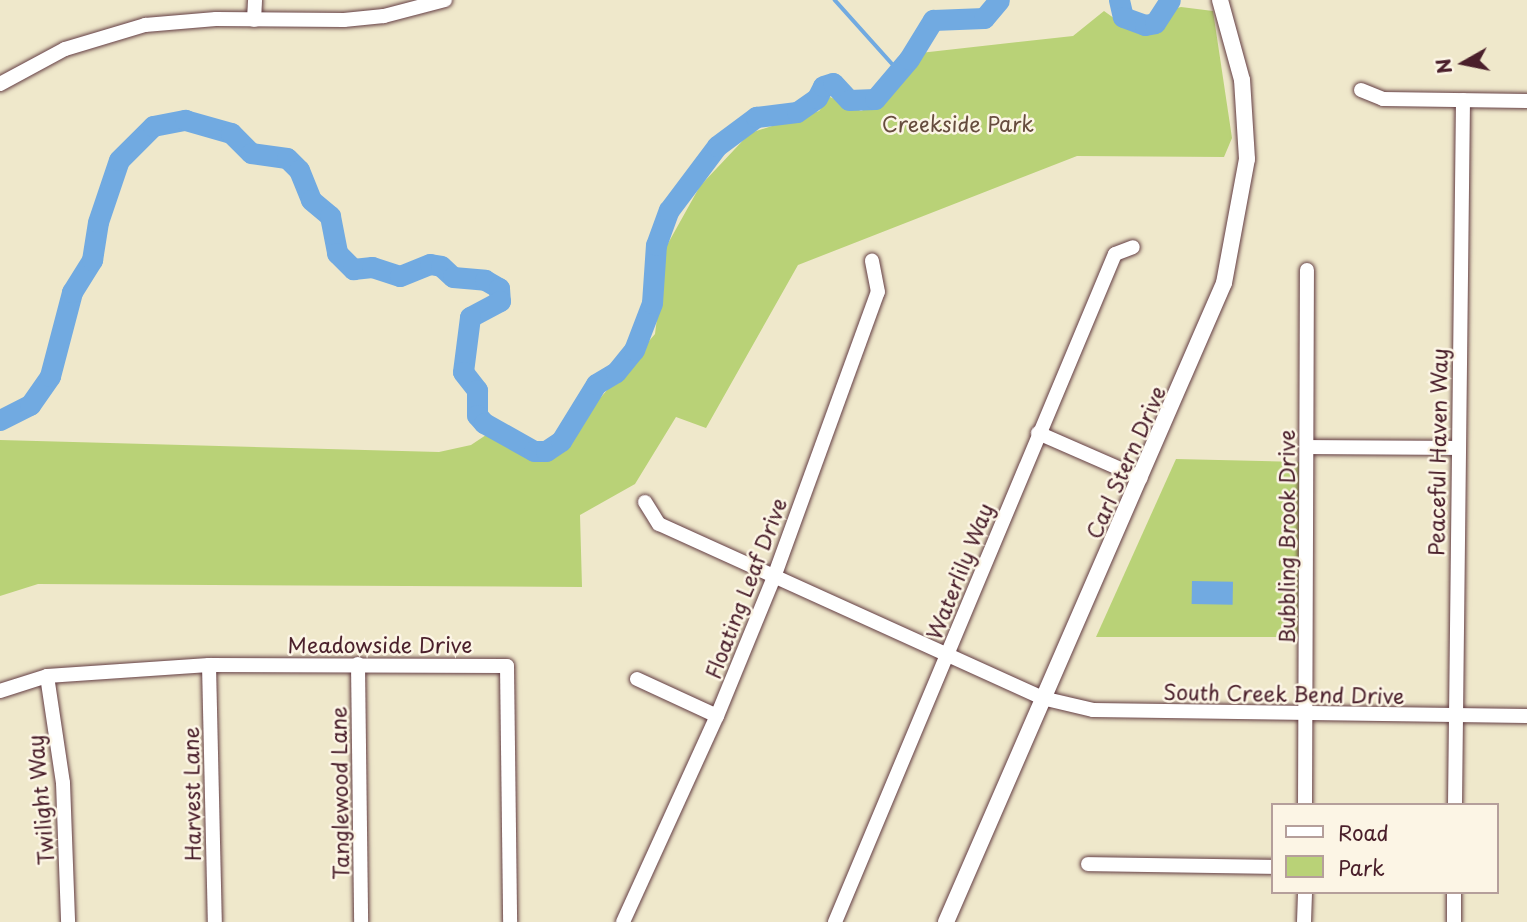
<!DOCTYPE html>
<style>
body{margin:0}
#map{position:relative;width:1527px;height:922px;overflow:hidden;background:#efe8cb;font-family:"Playpen Sans",sans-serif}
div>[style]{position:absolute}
.green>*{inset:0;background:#b9d277}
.water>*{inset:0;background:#71aae1;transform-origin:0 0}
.stream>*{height:3.5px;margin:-1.75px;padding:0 1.75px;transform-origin:1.75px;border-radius:1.75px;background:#71aae1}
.river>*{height:21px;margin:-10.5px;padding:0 10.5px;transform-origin:10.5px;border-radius:10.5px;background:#71aae1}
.roads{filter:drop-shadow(0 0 2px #633d43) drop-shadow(0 0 2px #633d43)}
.minor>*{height:14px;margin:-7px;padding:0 7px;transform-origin:7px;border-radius:7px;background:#fff}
.tertiary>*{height:16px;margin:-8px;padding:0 8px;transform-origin:8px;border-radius:8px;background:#fff}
span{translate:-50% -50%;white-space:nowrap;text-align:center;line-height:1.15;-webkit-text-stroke:5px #fcf5e5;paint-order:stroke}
.park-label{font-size:21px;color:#664c3e}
.street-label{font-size:21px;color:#4a1f2b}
.legend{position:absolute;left:1271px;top:803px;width:228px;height:91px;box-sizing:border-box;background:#fcf5e5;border:2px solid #b59f9b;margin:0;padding:9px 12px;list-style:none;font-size:21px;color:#4a1f2b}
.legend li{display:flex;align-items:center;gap:14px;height:35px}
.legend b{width:35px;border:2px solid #b59f9b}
.north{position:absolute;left:1429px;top:28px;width:70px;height:70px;-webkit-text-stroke:5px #fcf5e5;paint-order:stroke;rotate:261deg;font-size:19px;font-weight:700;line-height:28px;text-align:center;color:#4a1f2b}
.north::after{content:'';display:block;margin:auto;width:24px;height:32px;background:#4a1f2b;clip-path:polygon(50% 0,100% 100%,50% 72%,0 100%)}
</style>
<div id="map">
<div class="green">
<i style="clip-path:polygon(1181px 7px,1213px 11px,1232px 138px,1224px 157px,1077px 156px,798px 265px,706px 428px,676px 417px,635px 484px,580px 515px,582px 587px,38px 584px,0 596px,0 440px,439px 452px,471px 445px,486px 435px,548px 459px,655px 334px,666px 247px,700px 186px,750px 133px,819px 111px,830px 97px,861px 111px,883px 101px,920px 53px,1073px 36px,1104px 11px,1125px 26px,1154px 30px,1169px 10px)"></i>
<i style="clip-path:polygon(1176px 459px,1301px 462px,1300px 637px,1096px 637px)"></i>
</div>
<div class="water">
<i style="left:1192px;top:581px;width:41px;height:23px;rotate:1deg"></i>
</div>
<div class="stream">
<i style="left:835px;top:0;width:93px;rotate:48.1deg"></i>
</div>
<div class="river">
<i style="left:1119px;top:0;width:17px;rotate:77deg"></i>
<i style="left:1123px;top:17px;width:23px;rotate:20deg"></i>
<i style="left:1145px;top:25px;width:10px;rotate:-11deg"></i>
<i style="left:1155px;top:23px;width:27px;rotate:-57deg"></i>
<i style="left:0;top:420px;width:34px;rotate:-27deg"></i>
<i style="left:30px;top:405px;width:35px;rotate:-55deg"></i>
<i style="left:50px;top:376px;width:87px;rotate:-75.3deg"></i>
<i style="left:72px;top:292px;width:38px;rotate:-58deg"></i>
<i style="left:92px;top:260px;width:38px;rotate:-81deg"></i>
<i style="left:98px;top:222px;width:65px;rotate:-71.3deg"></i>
<i style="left:119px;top:160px;width:48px;rotate:-45deg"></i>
<i style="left:153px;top:126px;width:33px;rotate:-11deg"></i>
<i style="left:185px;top:120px;width:48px;rotate:15.8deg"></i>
<i style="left:231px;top:133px;width:28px;rotate:45deg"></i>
<i style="left:251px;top:153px;width:36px;rotate:8deg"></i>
<i style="left:287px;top:158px;width:17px;rotate:45deg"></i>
<i style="left:299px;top:170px;width:32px;rotate:68deg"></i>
<i style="left:311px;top:200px;width:25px;rotate:40deg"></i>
<i style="left:330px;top:216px;width:38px;rotate:79deg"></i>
<i style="left:337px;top:253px;width:23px;rotate:45deg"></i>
<i style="left:353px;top:269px;width:19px;rotate:-6deg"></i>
<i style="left:372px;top:267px;width:29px;rotate:18deg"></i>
<i style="left:400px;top:276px;width:32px;rotate:-22deg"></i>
<i style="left:430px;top:264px;width:11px;rotate:10deg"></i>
<i style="left:441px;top:266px;width:16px;rotate:43deg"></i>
<i style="left:453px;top:277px;width:32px;rotate:5deg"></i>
<i style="left:485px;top:280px;width:16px;rotate:30deg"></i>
<i style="left:499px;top:288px;width:13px;rotate:86deg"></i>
<i style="left:500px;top:301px;width:34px;rotate:152deg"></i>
<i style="left:470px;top:317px;width:55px;rotate:97.3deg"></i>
<i style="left:463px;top:372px;width:23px;rotate:52deg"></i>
<i style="left:477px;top:390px;width:25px;rotate:90deg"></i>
<i style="left:477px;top:415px;width:11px;rotate:49deg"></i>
<i style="left:484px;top:423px;width:57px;rotate:29.2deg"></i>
<i style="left:534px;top:451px;width:12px"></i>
<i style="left:546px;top:451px;width:18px;rotate:-34deg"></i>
<i style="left:561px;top:441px;width:67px;rotate:-58.4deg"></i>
<i style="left:596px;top:384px;width:23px;rotate:-31deg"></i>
<i style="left:616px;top:372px;width:28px;rotate:-51deg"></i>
<i style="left:634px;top:350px;width:50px;rotate:-69deg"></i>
<i style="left:652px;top:303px;width:58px;rotate:-86.1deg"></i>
<i style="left:656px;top:245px;width:37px;rotate:-70deg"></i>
<i style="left:669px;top:210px;width:80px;rotate:-53.1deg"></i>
<i style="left:717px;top:146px;width:49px;rotate:-36.6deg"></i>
<i style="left:756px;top:117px;width:41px;rotate:-7deg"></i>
<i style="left:797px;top:112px;width:24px;rotate:-35deg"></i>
<i style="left:817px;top:98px;width:13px;rotate:-63deg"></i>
<i style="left:823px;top:86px;width:10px;rotate:-17deg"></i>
<i style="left:833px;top:83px;width:23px;rotate:47deg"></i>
<i style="left:849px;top:100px;width:26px;rotate:-2deg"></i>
<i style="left:875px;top:99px;width:52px;rotate:-49.6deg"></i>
<i style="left:909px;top:59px;width:46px;rotate:-58.4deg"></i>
<i style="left:933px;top:20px;width:51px;rotate:-2.2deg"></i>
<i style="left:984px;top:18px;width:23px;rotate:-50deg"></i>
</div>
<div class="roads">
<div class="minor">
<i style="left:254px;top:20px;width:20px;rotate:-87deg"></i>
<i style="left:0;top:84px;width:74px;rotate:-28.3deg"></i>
<i style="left:65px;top:49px;width:84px;rotate:-16.7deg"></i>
<i style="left:145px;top:25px;width:71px;rotate:-4.8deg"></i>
<i style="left:216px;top:19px;width:128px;rotate:0.4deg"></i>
<i style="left:344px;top:20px;width:40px;rotate:-5.7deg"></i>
<i style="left:384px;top:16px;width:63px;rotate:-14.7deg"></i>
<i style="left:1361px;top:90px;width:24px;rotate:22deg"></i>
<i style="left:1383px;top:99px;width:144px;rotate:0.8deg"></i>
<i style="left:1038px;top:433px;width:112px;rotate:23.6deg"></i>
<i style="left:1308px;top:447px;width:151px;rotate:0.4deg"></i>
<i style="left:645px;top:502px;width:26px;rotate:58deg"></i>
<i style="left:659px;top:524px;width:421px;rotate:24.4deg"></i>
<i style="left:1042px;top:698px;width:52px;rotate:13.2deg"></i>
<i style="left:1093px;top:710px;width:434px;rotate:0.8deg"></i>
<i style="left:358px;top:664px;width:258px;rotate:89.3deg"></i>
<i style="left:209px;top:665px;width:257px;rotate:88.7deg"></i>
<i style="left:47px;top:676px;width:108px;rotate:81.5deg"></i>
<i style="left:63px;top:783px;width:139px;rotate:87.9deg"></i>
<i style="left:637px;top:679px;width:88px;rotate:24.8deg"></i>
<i style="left:0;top:691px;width:49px;rotate:-17.7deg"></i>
<i style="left:47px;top:676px;width:162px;rotate:-3.9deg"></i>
<i style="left:209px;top:665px;width:298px;rotate:0.2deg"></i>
<i style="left:507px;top:666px;width:256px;rotate:89.3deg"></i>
<i style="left:1305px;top:805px;width:535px;rotate:-89.79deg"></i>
<i style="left:1455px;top:805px;width:705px;rotate:-89.35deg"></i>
<i style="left:1088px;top:864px;width:185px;rotate:0.9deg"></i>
<i style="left:623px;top:922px;width:226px;rotate:-65.5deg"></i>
<i style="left:717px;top:716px;width:150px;rotate:-67.7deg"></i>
<i style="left:774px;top:577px;width:303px;rotate:-70deg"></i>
<i style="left:878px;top:292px;width:32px;rotate:-101deg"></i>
<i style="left:835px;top:922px;width:724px;rotate:-67.26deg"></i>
<i style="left:1115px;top:254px;width:19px;rotate:-21deg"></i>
<i style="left:1304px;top:922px;width:30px;rotate:-88deg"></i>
<i style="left:1454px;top:922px;width:30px;rotate:-90deg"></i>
</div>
<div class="tertiary">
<i style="left:946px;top:922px;width:697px;rotate:-66.49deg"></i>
<i style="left:1224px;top:283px;width:126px;rotate:-79.5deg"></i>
<i style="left:1247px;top:159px;width:79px;rotate:-93.6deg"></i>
<i style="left:1242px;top:80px;width:83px;rotate:-105.4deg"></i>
</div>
</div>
<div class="park-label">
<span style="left:958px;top:123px">Creekside Park</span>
</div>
<div class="street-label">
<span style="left:1437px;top:452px;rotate:-89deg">Peaceful Haven Way</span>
<span style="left:1125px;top:462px;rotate:-66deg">Carl Stern Drive</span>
<span style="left:1286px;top:537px;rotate:-90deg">Bubbling Brook Drive</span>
<span style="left:959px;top:571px;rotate:-68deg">Waterlily Way</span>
<span style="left:745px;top:588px;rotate:-69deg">Floating Leaf Drive</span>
<span style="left:380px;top:644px">Meadowside Drive</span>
<span style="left:1284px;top:693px;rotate:1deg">South Creek Bend Drive</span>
<span style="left:339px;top:793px;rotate:-91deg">Tanglewood Lane</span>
<span style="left:191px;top:794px;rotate:-91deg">Harvest Lane</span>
<span style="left:40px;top:800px;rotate:-95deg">Twilight Way</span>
</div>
<ul class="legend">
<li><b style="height:9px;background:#fff"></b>Road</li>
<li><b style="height:19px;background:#b9d277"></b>Park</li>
</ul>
<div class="north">N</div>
</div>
